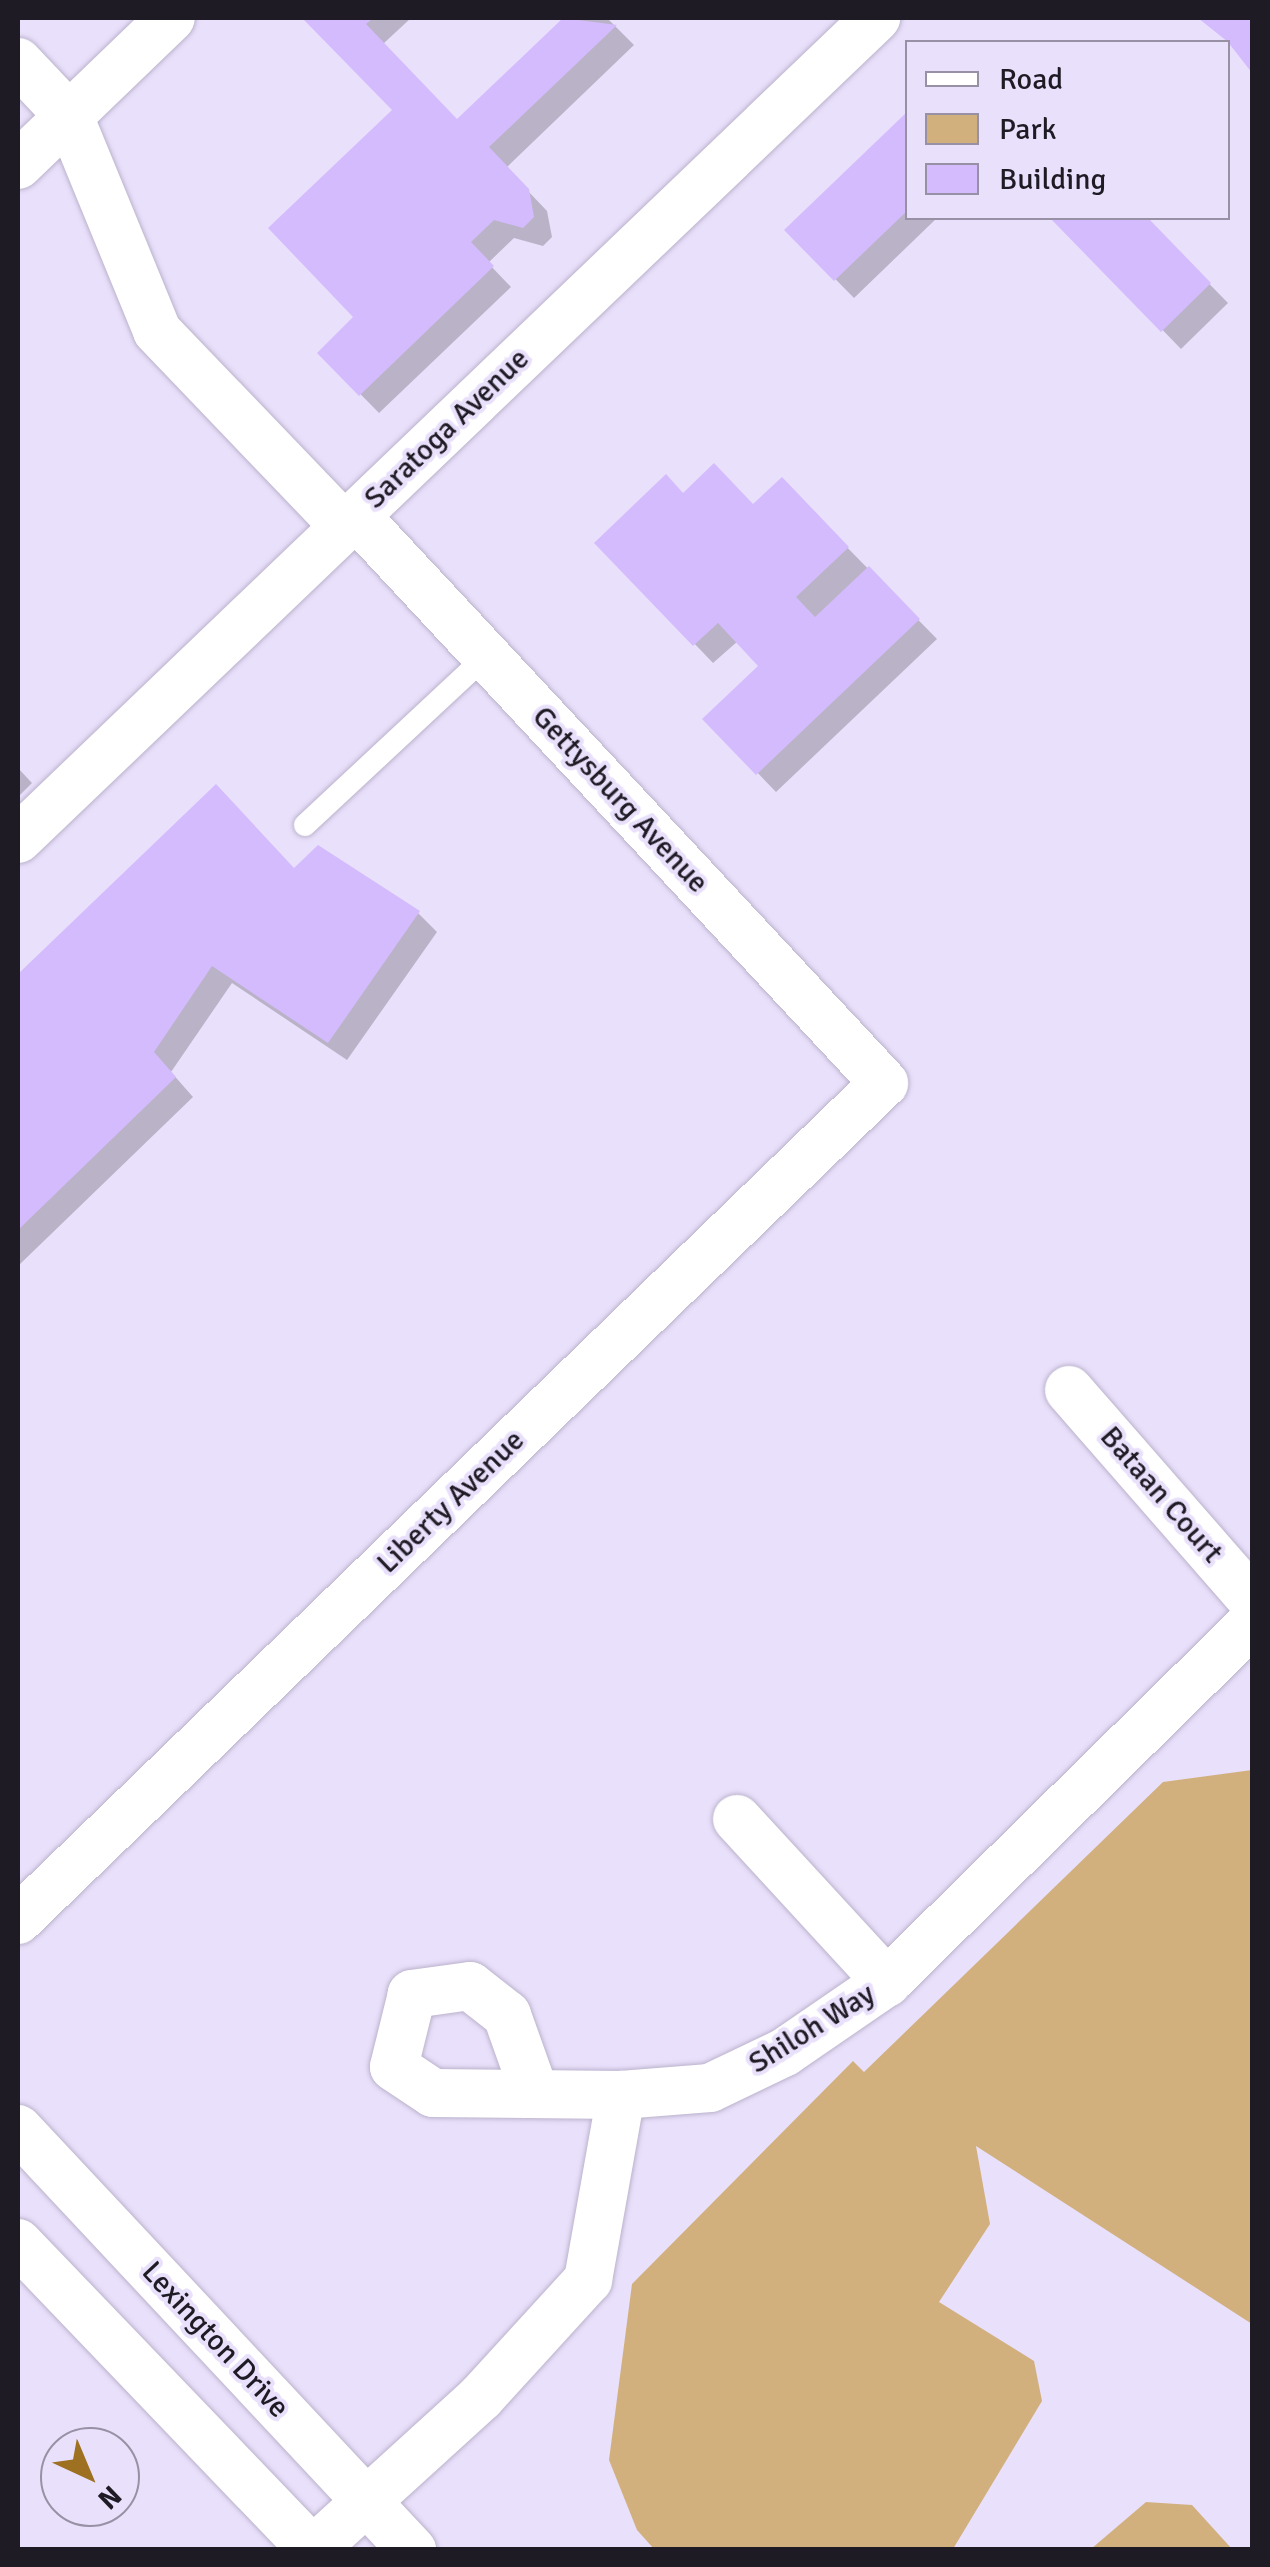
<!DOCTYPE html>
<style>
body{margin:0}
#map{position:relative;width:1270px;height:2567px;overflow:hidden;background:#e9e0fb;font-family:Signika,sans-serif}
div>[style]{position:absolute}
.green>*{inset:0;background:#d1b07e}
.shadow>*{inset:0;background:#0003}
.building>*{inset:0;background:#d4bbfd}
.roads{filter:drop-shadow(0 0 2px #bbb2cc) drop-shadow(0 0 2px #bbb2cc)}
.lane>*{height:22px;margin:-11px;padding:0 11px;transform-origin:11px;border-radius:11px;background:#fff}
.street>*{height:48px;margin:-24px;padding:0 24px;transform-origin:24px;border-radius:24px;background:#fff}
span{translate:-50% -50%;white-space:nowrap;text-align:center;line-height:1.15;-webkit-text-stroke:8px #e9e0fb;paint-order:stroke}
.street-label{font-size:30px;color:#1f1b25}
.frame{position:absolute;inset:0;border:20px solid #1f1b25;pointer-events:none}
.legend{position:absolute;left:905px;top:40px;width:325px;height:180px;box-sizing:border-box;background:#e9e0fb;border:2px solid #9891a5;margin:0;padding:12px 18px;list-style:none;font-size:30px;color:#1f1b25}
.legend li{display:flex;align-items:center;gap:20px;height:50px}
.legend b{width:50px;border:2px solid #9891a5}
.north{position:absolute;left:40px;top:2427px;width:100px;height:100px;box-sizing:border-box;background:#e9e0fb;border:2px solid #9891a5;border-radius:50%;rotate:136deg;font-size:28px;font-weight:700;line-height:40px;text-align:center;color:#1f1b25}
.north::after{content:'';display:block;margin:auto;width:35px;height:45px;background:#9d7121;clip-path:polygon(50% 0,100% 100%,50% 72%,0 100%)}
</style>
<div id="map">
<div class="green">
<i style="clip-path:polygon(1252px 1770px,1252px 2324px,976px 2146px,990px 2224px,939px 2302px,1034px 2361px,1042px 2401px,953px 2549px,654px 2549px,637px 2530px,609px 2460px,632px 2284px,853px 2061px,864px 2072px,1163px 1782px)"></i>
<i style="clip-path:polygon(1146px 2502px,1192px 2505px,1232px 2549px,1091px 2549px)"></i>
</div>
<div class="shadow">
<i style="clip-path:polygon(411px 18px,383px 44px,458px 122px,566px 18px,607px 18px,634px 45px,506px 168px,547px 211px,552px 237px,543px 246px,514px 238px,488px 263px,511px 287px,379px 413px,320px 353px,357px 317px,395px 110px,308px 20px)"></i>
<i style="clip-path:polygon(1202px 18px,1252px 18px,1252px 70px,1228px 42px)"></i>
<i style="clip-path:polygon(908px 114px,908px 218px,937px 218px,854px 298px,787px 230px)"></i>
<i style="clip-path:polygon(1054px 218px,1145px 218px,1228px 303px,1181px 349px)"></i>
<i style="clip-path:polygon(782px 481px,937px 639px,776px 792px,706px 719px,762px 666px,738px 641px,713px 663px,598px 543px,684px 496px,754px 507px)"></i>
<i style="clip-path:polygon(18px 768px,32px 783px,18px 797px)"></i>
<i style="clip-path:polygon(216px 788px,295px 871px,418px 913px,437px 932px,347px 1060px,232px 983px,171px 1072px,193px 1097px,18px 1266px,18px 978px)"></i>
</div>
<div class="building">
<i style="clip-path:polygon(373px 18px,366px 24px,457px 119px,563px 18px,617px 25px,489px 147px,529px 189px,534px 217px,523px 228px,494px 220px,471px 242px,494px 266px,359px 396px,317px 353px,353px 317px,268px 228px,392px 110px,304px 20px)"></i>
<i style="clip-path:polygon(1198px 18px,1252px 18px,1252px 73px,1228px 42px)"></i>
<i style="clip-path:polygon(908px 111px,908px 210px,834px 281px,784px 230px)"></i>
<i style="clip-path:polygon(1050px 218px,1148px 218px,1211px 283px,1161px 332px)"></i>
<i style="clip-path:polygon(714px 463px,753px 504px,782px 477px,849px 547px,796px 597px,815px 617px,869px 566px,920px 619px,756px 775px,702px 719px,758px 666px,718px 623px,693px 646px,594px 543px,666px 474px,683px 493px)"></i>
<i style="clip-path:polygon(216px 784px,294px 868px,318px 845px,420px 911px,328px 1043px,212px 966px,154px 1052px,176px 1077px,18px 1230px,18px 974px)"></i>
</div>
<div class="roads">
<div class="lane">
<i style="left:305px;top:825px;width:248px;rotate:-43deg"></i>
</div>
<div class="street">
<i style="left:18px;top:62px;width:74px;rotate:46.6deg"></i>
<i style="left:69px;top:116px;width:232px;rotate:67.7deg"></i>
<i style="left:157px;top:331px;width:272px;rotate:46.2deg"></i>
<i style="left:18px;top:165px;width:212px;rotate:-43.9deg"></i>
<i style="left:18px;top:839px;width:1188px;rotate:-43.74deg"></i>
<i style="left:1069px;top:1390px;width:279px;rotate:48.9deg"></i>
<i style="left:737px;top:1819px;width:222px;rotate:47.4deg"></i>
<i style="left:18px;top:1920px;width:1204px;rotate:-44.02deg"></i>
<i style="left:884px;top:1083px;width:773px;rotate:-132.96deg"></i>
<i style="left:534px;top:2091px;width:81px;rotate:-109.6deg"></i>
<i style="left:507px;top:2015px;width:47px;rotate:-141.9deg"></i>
<i style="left:470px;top:1986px;width:59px;rotate:172.1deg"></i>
<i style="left:412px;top:1994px;width:75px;rotate:103.9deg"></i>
<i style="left:394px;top:2067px;width:47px;rotate:33.7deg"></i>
<i style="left:433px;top:2093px;width:188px;rotate:0.6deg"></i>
<i style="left:18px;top:2129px;width:577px;rotate:46.9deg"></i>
<i style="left:18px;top:2243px;width:425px;rotate:46.2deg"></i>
<i style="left:313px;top:2550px;width:227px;rotate:-42.3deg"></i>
<i style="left:481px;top:2397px;width:159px;rotate:-47.6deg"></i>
<i style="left:588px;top:2280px;width:188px;rotate:-79.9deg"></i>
<i style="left:621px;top:2095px;width:89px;rotate:-4.5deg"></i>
<i style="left:710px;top:2088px;width:83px;rotate:-25.6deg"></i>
<i style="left:785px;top:2052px;width:124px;rotate:-34.5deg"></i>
<i style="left:887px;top:1982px;width:512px;rotate:-44.53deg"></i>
</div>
</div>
<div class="street-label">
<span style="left:447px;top:429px;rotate:-44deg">Saratoga Avenue</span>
<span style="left:620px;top:800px;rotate:47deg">Gettysburg Avenue</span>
<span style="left:1161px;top:1495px;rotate:49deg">Bataan Court</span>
<span style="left:451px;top:1502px;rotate:-44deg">Liberty Avenue</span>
<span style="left:812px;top:2029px;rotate:-32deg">Shiloh Way</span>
<span style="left:215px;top:2340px;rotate:47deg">Lexington Drive</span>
</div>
<div class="frame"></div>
<ul class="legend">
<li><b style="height:12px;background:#fff"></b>Road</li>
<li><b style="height:28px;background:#d1b07e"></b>Park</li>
<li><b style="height:28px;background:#d4bbfd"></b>Building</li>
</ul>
<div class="north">N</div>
</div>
